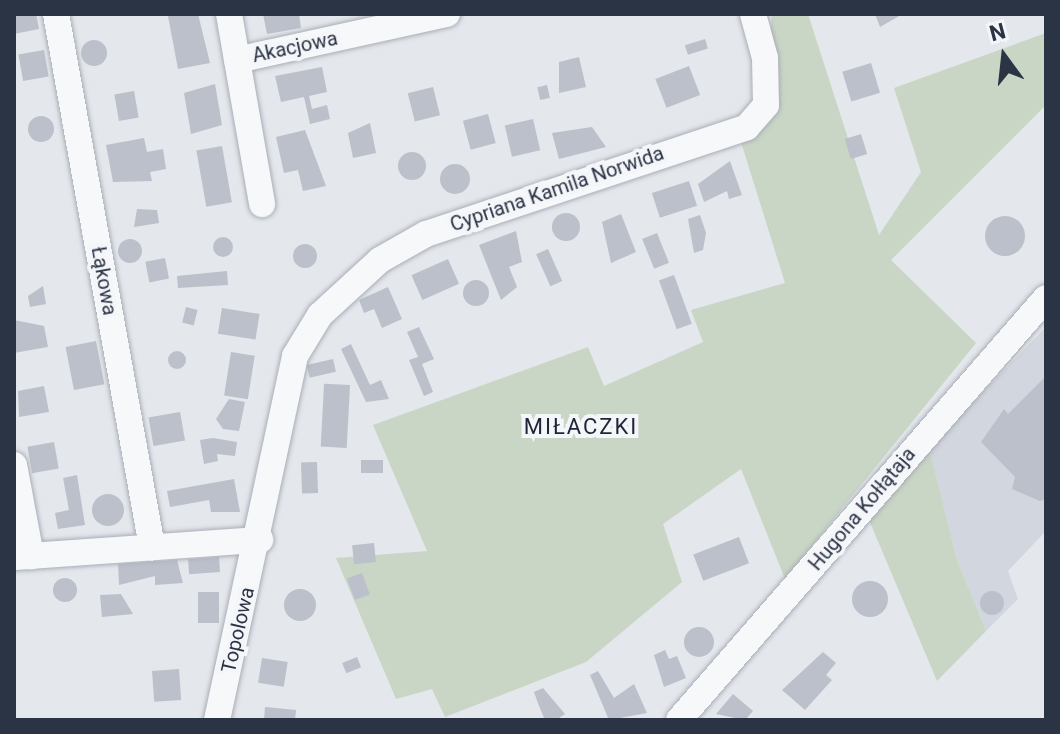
<!DOCTYPE html>
<meta charset="utf-8">
<style>
body{margin:0}
#map{position:relative;width:1060px;height:734px;overflow:hidden;background:#e4e7ec;font-family:Roboto,sans-serif}
div>[style]{position:absolute}
.built>*{inset:0;background:#d2d6de}
.green>*{inset:0;background:#c9d6c5}
.building>*{inset:0;background:#bbc0ca;transform-origin:0 0}
.round{border-radius:50%}
.roads{filter:drop-shadow(0 0 2px #a9aeb7) drop-shadow(0 0 2px #a9aeb7)}
.minor>*{height:26px;margin:-13px;padding:0 13px;transform-origin:13px;border-radius:13px;background:#f7f8fa}
span{translate:-50% -50%;white-space:nowrap;text-align:center;line-height:1.15;-webkit-text-stroke:8px #f4f6f9;paint-order:stroke}
.street-label{font-size:20px;color:#2b3445}
.neighbourhood-label{font-size:22px;color:#1d2536;letter-spacing:2px}
.frame{position:absolute;inset:0;border:16px solid #2b3445;pointer-events:none}
.north{position:absolute;left:964px;top:16px;width:80px;height:80px;-webkit-text-stroke:6px #f4f6f9;paint-order:stroke;rotate:345deg;font-size:22px;font-weight:700;line-height:32px;text-align:center;color:#2b3445}
.north::after{content:'';display:block;margin:auto;width:28px;height:36px;background:#2b3445;clip-path:polygon(50% 0,100% 100%,50% 72%,0 100%)}
</style>
<div id="map">
<div class="built">
<i style="clip-path:polygon(1046px 327px,1046px 531px,1008px 571px,1018px 599px,986px 631px,957px 560px,929px 447px)"></i>
</div>
<div class="green">
<i style="clip-path:polygon(772px 14px,808px 14px,879px 235px,921px 172px,894px 88px,1046px 33px,1046px 105px,891px 260px,976px 343px,785px 579px,741px 469px,663px 524px,682px 582px,586px 662px,445px 717px,432px 689px,396px 699px,336px 558px,427px 551px,373px 425px,588px 347px,604px 386px,703px 342px,691px 310px,785px 283px,741px 142px,764px 126px)"></i>
<i style="clip-path:polygon(929px 447px,957px 560px,986px 631px,937px 681px,869px 520px)"></i>
</div>
<div class="building">
<i style="clip-path:polygon(14px 14px,36px 14px,39px 29px,14px 34px)"></i>
<i style="clip-path:polygon(198px 14px,210px 63px,178px 69px,168px 16px)"></i>
<i style="clip-path:polygon(263px 14px,299px 14px,301px 28px,267px 34px)"></i>
<i style="clip-path:polygon(875px 14px,901px 14px,901px 15px,880px 27px)"></i>
<i style="left:705px;top:39px;width:10px;height:21px;rotate:73deg"></i>
<i class="round" style="left:81px;top:40px;width:26px;height:26px"></i>
<i style="left:44px;top:50px;width:27px;height:26px;rotate:80deg"></i>
<i style="clip-path:polygon(579px 57px,586px 87px,559px 93px,559px 62px)"></i>
<i style="left:871px;top:63px;width:31px;height:30px;rotate:73deg"></i>
<i style="left:689px;top:66px;width:31px;height:36px;rotate:69deg"></i>
<i style="clip-path:polygon(322px 67px,327px 92px,309px 96px,312px 109px,327px 105px,330px 119px,310px 124px,304px 97px,281px 102px,275px 76px)"></i>
<i style="clip-path:polygon(215px 84px,222px 125px,191px 134px,184px 93px)"></i>
<i style="left:547px;top:85px;width:13px;height:10px;rotate:77deg"></i>
<i style="left:433px;top:87px;width:29px;height:26px;rotate:76deg"></i>
<i style="left:134px;top:91px;width:27px;height:20px;rotate:80deg"></i>
<i style="left:488px;top:114px;width:30px;height:26px;rotate:75deg"></i>
<i class="round" style="left:28px;top:116px;width:26px;height:26px"></i>
<i style="left:533px;top:119px;width:32px;height:29px;rotate:77deg"></i>
<i style="clip-path:polygon(370px 123px,376px 153px,353px 158px,348px 133px)"></i>
<i style="clip-path:polygon(592px 127px,606px 147px,559px 159px,552px 133px)"></i>
<i style="clip-path:polygon(305px 130px,326px 186px,303px 191px,298px 170px,284px 173px,276px 137px)"></i>
<i style="left:861px;top:134px;width:21px;height:17px;rotate:73deg"></i>
<i style="clip-path:polygon(144px 138px,147px 152px,163px 149px,166px 169px,150px 172px,152px 181px,113px 182px,106px 145px)"></i>
<i style="left:222px;top:146px;width:57px;height:26px;rotate:80deg"></i>
<i class="round" style="left:398px;top:152px;width:28px;height:28px"></i>
<i style="clip-path:polygon(730px 161px,742px 195px,729px 199px,727px 191px,704px 202px,698px 184px)"></i>
<i class="round" style="left:440px;top:164px;width:30px;height:30px"></i>
<i style="left:689px;top:181px;width:26px;height:39px;rotate:72deg"></i>
<i style="clip-path:polygon(137px 209px,157px 210px,159px 223px,134px 227px)"></i>
<i class="round" style="left:552px;top:213px;width:28px;height:28px"></i>
<i style="clip-path:polygon(621px 214px,636px 252px,611px 263px,602px 222px)"></i>
<i style="clip-path:polygon(700px 215px,706px 233px,703px 250px,694px 253px,688px 219px)"></i>
<i class="round" style="left:985px;top:216px;width:40px;height:40px"></i>
<i style="clip-path:polygon(516px 231px,522px 262px,509px 267px,517px 287px,501px 300px,479px 245px)"></i>
<i style="left:657px;top:233px;width:32px;height:16px;rotate:68deg"></i>
<i class="round" style="left:213px;top:237px;width:20px;height:20px"></i>
<i class="round" style="left:118px;top:239px;width:24px;height:24px"></i>
<i class="round" style="left:293px;top:244px;width:24px;height:24px"></i>
<i style="left:548px;top:249px;width:35px;height:13px;rotate:66deg"></i>
<i style="left:165px;top:258px;width:21px;height:20px;rotate:79deg"></i>
<i style="left:448px;top:259px;width:27px;height:40px;rotate:66deg"></i>
<i style="clip-path:polygon(227px 271px,228px 285px,178px 288px,177px 276px)"></i>
<i style="left:674px;top:275px;width:52px;height:16px;rotate:70deg"></i>
<i class="round" style="left:463px;top:280px;width:26px;height:26px"></i>
<i style="clip-path:polygon(43px 286px,46px 304px,30px 307px,28px 296px)"></i>
<i style="clip-path:polygon(388px 287px,402px 319px,382px 328px,374px 309px,364px 313px,359px 300px)"></i>
<i style="left:186px;top:307px;width:12px;height:16px;rotate:14deg"></i>
<i style="left:222px;top:308px;width:38px;height:26px;rotate:9deg"></i>
<i style="clip-path:polygon(14px 320px,44px 326px,48px 347px,14px 353px)"></i>
<i style="clip-path:polygon(419px 327px,434px 359px,422px 364px,433px 392px,424px 396px,409px 360px,418px 357px,407px 332px)"></i>
<i style="left:96px;top:341px;width:44px;height:31px;rotate:79deg"></i>
<i style="clip-path:polygon(351px 344px,370px 385px,381px 380px,389px 399px,366px 402px,341px 349px)"></i>
<i class="round" style="left:168px;top:351px;width:18px;height:18px"></i>
<i style="left:231px;top:352px;width:24px;height:44px;rotate:9deg"></i>
<i style="left:333px;top:359px;width:13px;height:27px;rotate:77deg"></i>
<i style="clip-path:polygon(1046px 376px,1046px 499px,1040px 501px,1012px 489px,1015px 477px,981px 442px,1004px 409px,1008px 414px)"></i>
<i style="left:350px;top:385px;width:63px;height:26px;rotate:93deg"></i>
<i style="clip-path:polygon(44px 386px,49px 412px,19px 417px,18px 391px)"></i>
<i style="clip-path:polygon(229px 399px,245px 402px,239px 431px,223px 429px,216px 419px)"></i>
<i style="left:180px;top:412px;width:29px;height:32px;rotate:80deg"></i>
<i style="clip-path:polygon(213px 438px,237px 442px,235px 456px,217px 454px,218px 461px,204px 464px,200px 440px)"></i>
<i style="left:54px;top:442px;width:27px;height:27px;rotate:80deg"></i>
<i style="left:383px;top:460px;width:13px;height:22px;rotate:90deg"></i>
<i style="left:317px;top:462px;width:31px;height:16px;rotate:88deg"></i>
<i style="clip-path:polygon(77px 475px,85px 525px,58px 529px,55px 513px,69px 510px,63px 478px)"></i>
<i style="clip-path:polygon(234px 479px,240px 512px,211px 512px,209px 500px,170px 507px,167px 491px)"></i>
<i class="round" style="left:92px;top:494px;width:32px;height:32px"></i>
<i style="left:739px;top:537px;width:28px;height:49px;rotate:69deg"></i>
<i style="left:374px;top:543px;width:19px;height:22px;rotate:84deg"></i>
<i style="left:219px;top:557px;width:15px;height:31px;rotate:86deg"></i>
<i style="clip-path:polygon(177px 560px,183px 583px,155px 585px,155px 576px,119px 585px,118px 564px)"></i>
<i style="left:362px;top:573px;width:23px;height:16px;rotate:70deg"></i>
<i class="round" style="left:53px;top:578px;width:24px;height:24px"></i>
<i class="round" style="left:852px;top:581px;width:36px;height:36px"></i>
<i class="round" style="left:284px;top:589px;width:32px;height:32px"></i>
<i class="round" style="left:980px;top:591px;width:24px;height:24px"></i>
<i style="left:198px;top:592px;width:21px;height:31px"></i>
<i style="clip-path:polygon(121px 594px,133px 614px,102px 617px,100px 595px)"></i>
<i class="round" style="left:684px;top:627px;width:30px;height:30px"></i>
<i style="clip-path:polygon(665px 650px,669px 659px,677px 656px,686px 678px,664px 687px,654px 655px)"></i>
<i style="clip-path:polygon(823px 652px,836px 663px,826px 675px,832px 680px,805px 710px,782px 690px)"></i>
<i style="left:357px;top:657px;width:11px;height:16px;rotate:68deg"></i>
<i style="left:262px;top:658px;width:26px;height:25px;rotate:9deg"></i>
<i style="left:179px;top:669px;width:31px;height:27px;rotate:86deg"></i>
<i style="clip-path:polygon(598px 671px,614px 698px,634px 684px,647px 713px,609px 720px,590px 675px)"></i>
<i style="clip-path:polygon(543px 688px,565px 714px,556px 720px,545px 720px,539px 706px,534px 692px)"></i>
<i style="clip-path:polygon(733px 694px,753px 711px,745px 720px,716px 714px)"></i>
<i style="clip-path:polygon(265px 707px,296px 710px,295px 720px,264px 720px)"></i>
</div>
<div class="roads">
<div class="minor">
<i style="left:56px;top:14px;width:542px;rotate:79.79deg"></i>
<i style="left:229px;top:14px;width:193px;rotate:80.1deg"></i>
<i style="left:237px;top:60px;width:215px;rotate:-12.4deg"></i>
<i style="left:14px;top:465px;width:93px;rotate:79.4deg"></i>
<i style="left:14px;top:557px;width:247px;rotate:-4deg"></i>
<i style="left:217px;top:720px;width:372px;rotate:-77.9deg"></i>
<i style="left:295px;top:356px;width:48px;rotate:-58.6deg"></i>
<i style="left:320px;top:315px;width:81px;rotate:-42.5deg"></i>
<i style="left:380px;top:260px;width:53px;rotate:-29.5deg"></i>
<i style="left:426px;top:234px;width:338px;rotate:-18.4deg"></i>
<i style="left:747px;top:127px;width:29px;rotate:-49deg"></i>
<i style="left:766px;top:105px;width:47px;rotate:-91.2deg"></i>
<i style="left:765px;top:58px;width:46px;rotate:-105.3deg"></i>
<i style="left:679px;top:720px;width:559px;rotate:-48.99deg"></i>
</div>
</div>
<div class="street-label">
<span style="left:295px;top:47px;rotate:-12deg">Akacjowa</span>
<span style="left:557px;top:189px;rotate:-19deg">Cypriana Kamila Norwida</span>
<span style="left:104px;top:281px;rotate:80deg">Łąkowa</span>
<span style="left:862px;top:509px;rotate:-50deg">Hugona Kołłątaja</span>
<span style="left:238px;top:630px;rotate:-77deg">Topolowa</span>
</div>
<div class="neighbourhood-label">
<span style="left:581px;top:427px">MIŁACZKI</span>
</div>
<div class="frame"></div>
<div class="north">N</div>
</div>
